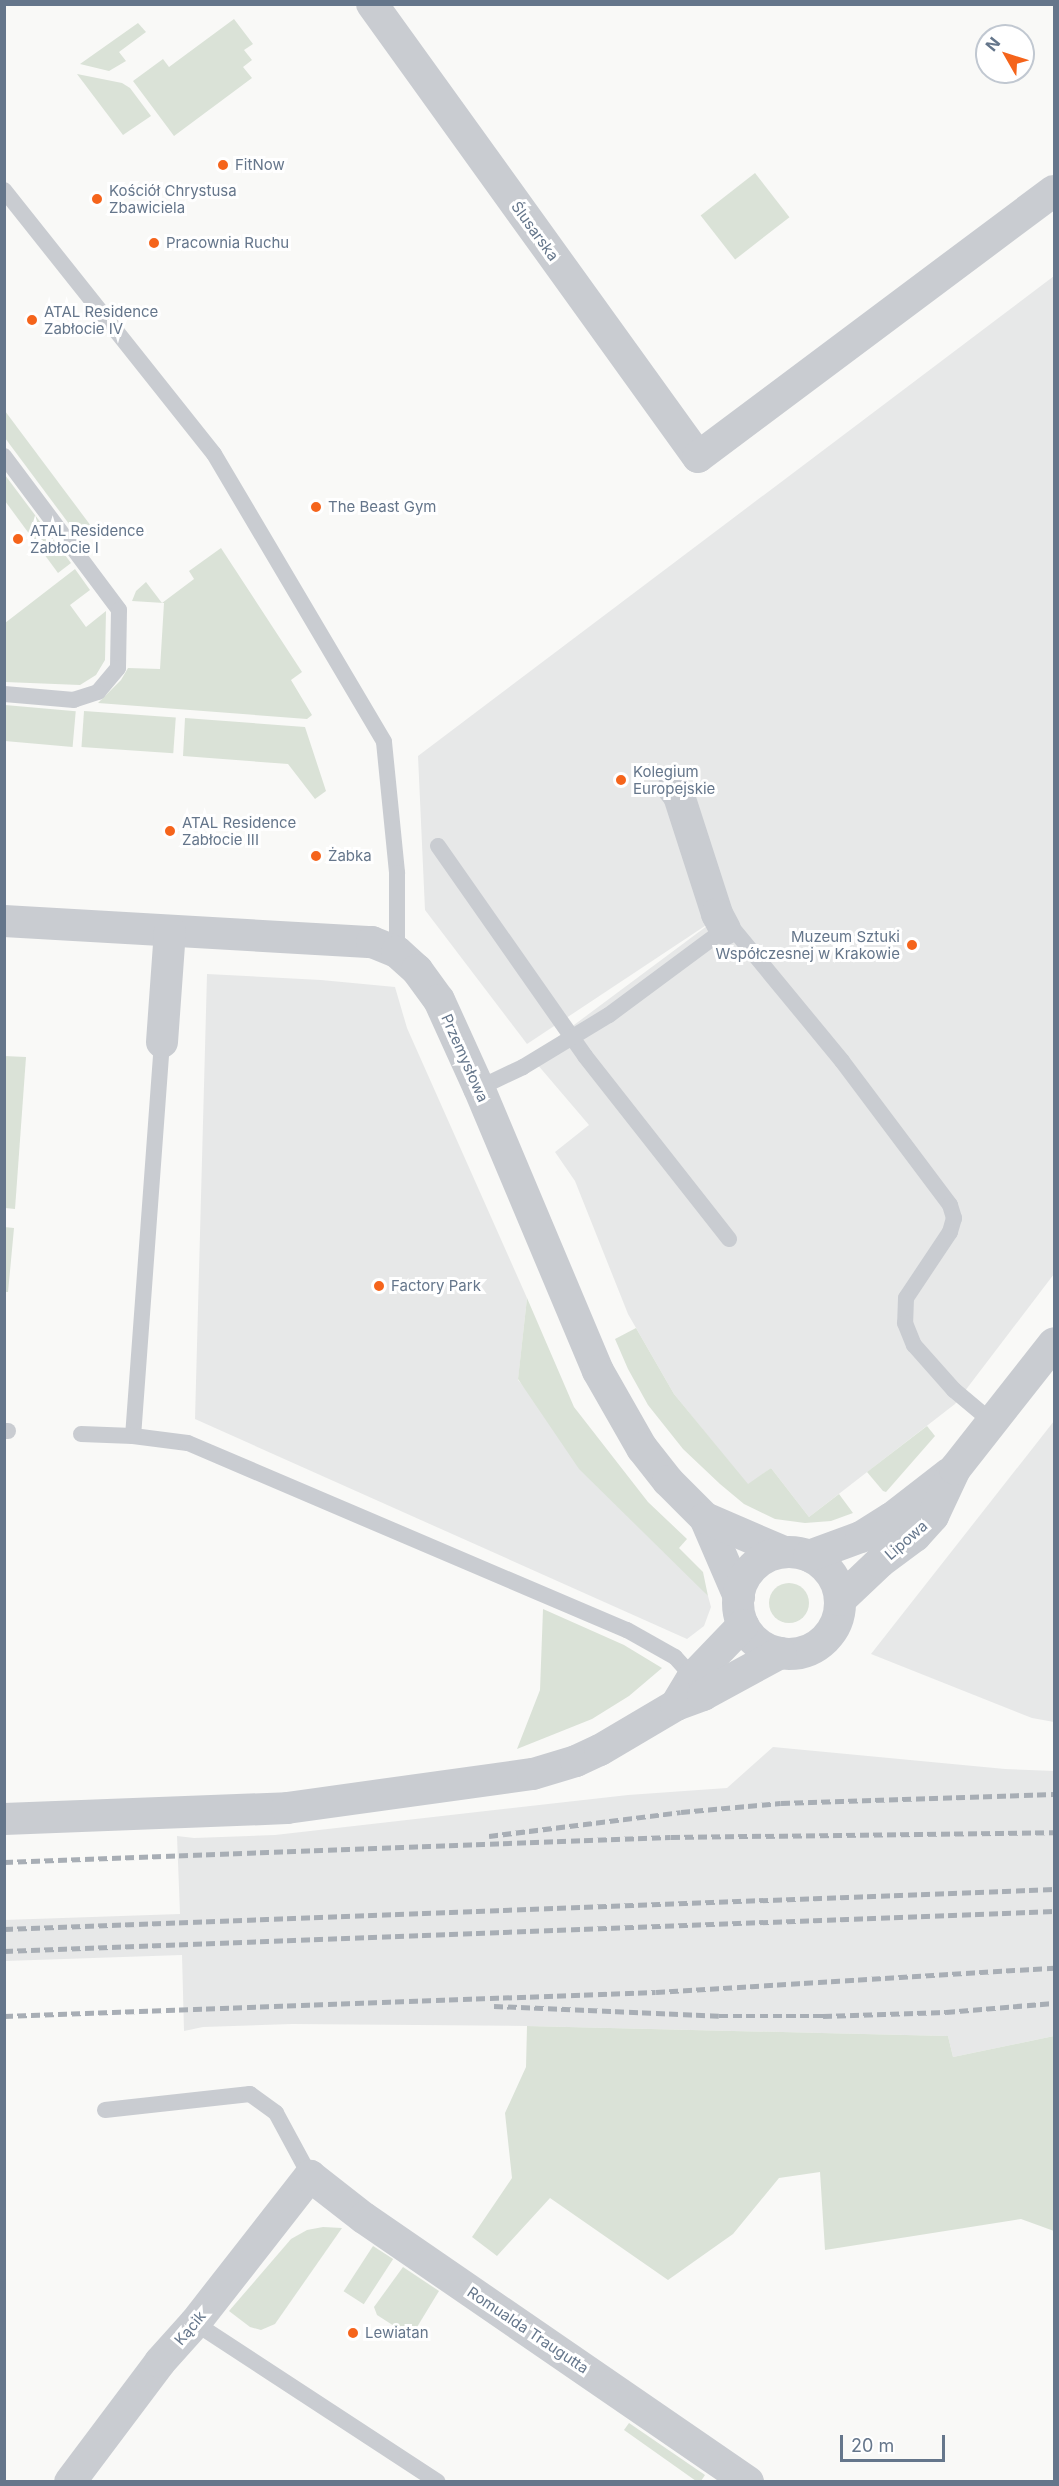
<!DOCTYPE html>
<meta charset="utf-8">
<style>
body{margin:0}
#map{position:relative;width:1059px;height:2486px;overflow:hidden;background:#f9f9f7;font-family:Inter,sans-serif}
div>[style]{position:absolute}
.built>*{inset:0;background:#e7e8e8}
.green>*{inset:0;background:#dae2d7;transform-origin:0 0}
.round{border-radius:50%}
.lane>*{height:16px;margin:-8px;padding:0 8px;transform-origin:8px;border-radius:8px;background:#c9ccd1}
.street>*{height:32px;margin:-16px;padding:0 16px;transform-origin:16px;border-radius:16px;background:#c9ccd1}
.street>.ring{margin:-16px;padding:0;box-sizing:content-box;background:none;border:32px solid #c9ccd1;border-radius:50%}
.rail>*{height:4.5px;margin-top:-2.25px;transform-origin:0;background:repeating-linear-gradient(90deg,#a8aeb5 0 9px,transparent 0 13.5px)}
.dots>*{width:16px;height:16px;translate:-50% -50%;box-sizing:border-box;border:3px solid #fff;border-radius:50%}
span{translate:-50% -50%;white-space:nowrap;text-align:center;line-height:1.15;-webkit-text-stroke:6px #fff;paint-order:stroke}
.poi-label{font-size:15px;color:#65768b}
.left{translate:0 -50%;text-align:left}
.right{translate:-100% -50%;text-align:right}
.street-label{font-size:15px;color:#65768b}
.frame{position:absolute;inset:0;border:6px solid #65768b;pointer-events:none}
.north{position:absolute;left:975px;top:24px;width:60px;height:60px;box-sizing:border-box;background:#fff;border:2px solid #c1c8d1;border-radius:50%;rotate:309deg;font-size:16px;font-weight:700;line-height:24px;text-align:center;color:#65768b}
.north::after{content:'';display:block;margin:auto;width:21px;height:27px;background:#f5641b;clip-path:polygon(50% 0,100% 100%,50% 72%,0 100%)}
.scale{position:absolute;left:840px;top:2435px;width:105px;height:27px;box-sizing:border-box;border:3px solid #65768b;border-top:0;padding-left:8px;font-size:18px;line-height:21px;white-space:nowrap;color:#65768b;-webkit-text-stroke:4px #fff;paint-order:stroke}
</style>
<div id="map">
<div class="built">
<i style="clip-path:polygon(1054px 276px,1054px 1274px,955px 1404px,809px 1517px,771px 1468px,748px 1485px,674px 1394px,628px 1314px,575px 1181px,555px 1152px,589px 1125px,531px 1057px,723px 914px,527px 1044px,425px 910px,418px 756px)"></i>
<i style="clip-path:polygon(207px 974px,321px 980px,395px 987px,407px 1028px,527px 1298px,518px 1380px,708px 1596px,711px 1607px,704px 1626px,687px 1639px,195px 1419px)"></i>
<i style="clip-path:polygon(1054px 1421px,1054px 1722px,1032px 1718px,871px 1654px)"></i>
<i style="clip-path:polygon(773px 1747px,1005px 1769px,1054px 1771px,1054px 2036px,953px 2057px,948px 2036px,527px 2026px,292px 2024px,203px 2027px,184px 2031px,182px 1955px,5px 1961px,4px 1920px,180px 1914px,177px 1836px,194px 1838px,275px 1835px,628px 1795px,727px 1788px)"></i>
</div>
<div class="green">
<i style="clip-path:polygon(234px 19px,253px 44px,244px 50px,252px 60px,243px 67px,252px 78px,174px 136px,133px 81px,163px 59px,169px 67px)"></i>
<i style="clip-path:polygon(138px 23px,146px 32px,119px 52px,126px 61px,109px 71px,80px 64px)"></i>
<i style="clip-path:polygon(77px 74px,122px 83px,130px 88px,151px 116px,123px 135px)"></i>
<i style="left:755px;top:173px;width:56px;height:69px;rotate:52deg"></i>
<i style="clip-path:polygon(5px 411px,91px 526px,78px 536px,5px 438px)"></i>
<i style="clip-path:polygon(5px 475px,71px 563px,58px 573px,5px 501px)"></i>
<i style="clip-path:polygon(221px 548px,302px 672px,291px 680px,312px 715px,307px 719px,98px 703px,121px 680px,128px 668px,160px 669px,164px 603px,132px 601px,136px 591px,146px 582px,162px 603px,194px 579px,189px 571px)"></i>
<i style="clip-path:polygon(75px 569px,90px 590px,70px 605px,86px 627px,106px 611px,105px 660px,96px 675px,80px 685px,5px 682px,5px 623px)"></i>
<i style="left:5px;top:705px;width:71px;height:36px;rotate:5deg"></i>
<i style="left:84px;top:711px;width:92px;height:36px;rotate:4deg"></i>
<i style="clip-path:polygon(185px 718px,305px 727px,326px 791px,315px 799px,288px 764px,183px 756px)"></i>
<i style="clip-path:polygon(4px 1056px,26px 1057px,15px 1209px,5px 1208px)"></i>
<i style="clip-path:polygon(4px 1227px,14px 1228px,8px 1292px,5px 1292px)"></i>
<i style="clip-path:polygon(527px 1298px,574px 1407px,648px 1502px,687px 1539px,679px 1548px,703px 1572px,708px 1596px,579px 1469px,518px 1379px)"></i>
<i style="clip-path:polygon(636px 1328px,674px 1394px,748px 1484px,771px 1468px,809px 1517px,839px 1494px,853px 1513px,831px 1521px,805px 1523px,775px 1519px,744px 1504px,720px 1484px,683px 1449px,648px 1405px,628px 1369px,615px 1339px)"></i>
<i style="clip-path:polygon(927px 1426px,935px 1436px,886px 1492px,883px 1491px,867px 1472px)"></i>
<i class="round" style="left:769px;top:1583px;width:40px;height:40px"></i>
<i style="clip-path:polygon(543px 1609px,624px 1645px,662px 1668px,629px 1696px,592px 1719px,517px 1749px,540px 1690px)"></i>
<i style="clip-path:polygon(527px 2026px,948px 2036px,953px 2057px,1054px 2036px,1054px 2231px,1021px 2219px,825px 2250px,820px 2172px,779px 2178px,733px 2234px,668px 2280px,550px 2198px,497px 2256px,472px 2237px,512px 2178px,505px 2113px,526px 2067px)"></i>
<i style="clip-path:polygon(323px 2227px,342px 2228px,275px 2324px,261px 2330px,250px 2327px,229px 2311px,291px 2239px,307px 2230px)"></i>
<i style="left:373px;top:2246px;width:24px;height:54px;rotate:33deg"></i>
<i style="clip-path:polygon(403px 2267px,439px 2291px,414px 2332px,405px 2333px,377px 2315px,374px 2307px)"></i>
<i style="clip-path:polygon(629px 2423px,705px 2475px,701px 2481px,696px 2481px,624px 2430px)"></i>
</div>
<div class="lane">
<i style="left:4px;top:190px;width:337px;rotate:51.5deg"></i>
<i style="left:214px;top:454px;width:334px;rotate:59.4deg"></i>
<i style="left:384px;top:742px;width:132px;rotate:84.3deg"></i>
<i style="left:397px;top:873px;width:79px;rotate:90deg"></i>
<i style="left:4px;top:456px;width:192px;rotate:53.2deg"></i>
<i style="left:119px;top:610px;width:58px;rotate:91deg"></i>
<i style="left:118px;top:668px;width:31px;rotate:130deg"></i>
<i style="left:98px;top:692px;width:25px;rotate:162deg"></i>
<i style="left:74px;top:700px;width:70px;rotate:-175.1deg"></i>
<i style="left:438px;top:846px;width:256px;rotate:55deg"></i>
<i style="left:585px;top:1056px;width:233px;rotate:51.8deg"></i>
<i style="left:162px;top:1042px;width:395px;rotate:94.2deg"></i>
<i style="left:133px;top:1436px;width:55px;rotate:7.3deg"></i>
<i style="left:188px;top:1443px;width:477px;rotate:23.1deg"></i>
<i style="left:627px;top:1630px;width:55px;rotate:29.4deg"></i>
<i style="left:675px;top:1657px;width:27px;rotate:48deg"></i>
<i style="left:479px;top:1088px;width:49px;rotate:-25.5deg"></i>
<i style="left:523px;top:1067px;width:100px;rotate:-31.2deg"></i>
<i style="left:609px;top:1015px;width:151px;rotate:-36.6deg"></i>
<i style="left:730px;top:925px;width:176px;rotate:50.5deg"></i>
<i style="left:842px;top:1061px;width:180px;rotate:53.1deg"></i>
<i style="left:950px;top:1205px;width:14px;rotate:73deg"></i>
<i style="left:954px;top:1218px;width:15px;rotate:106deg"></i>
<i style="left:950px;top:1232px;width:79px;rotate:123.7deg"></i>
<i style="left:906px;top:1298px;width:25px;rotate:92deg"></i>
<i style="left:905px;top:1323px;width:24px;rotate:68deg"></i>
<i style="left:914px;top:1345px;width:60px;rotate:48.4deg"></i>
<i style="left:954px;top:1390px;width:48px;rotate:40deg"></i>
<i style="left:4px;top:1431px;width:4px"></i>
<i style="left:81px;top:1434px;width:52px;rotate:2.2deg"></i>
<i style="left:105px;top:2110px;width:146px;rotate:-6.3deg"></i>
<i style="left:250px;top:2094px;width:32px;rotate:36deg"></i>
<i style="left:276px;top:2113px;width:72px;rotate:61.6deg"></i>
<i style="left:195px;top:2323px;width:290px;rotate:33.2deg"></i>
</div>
<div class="street">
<i style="left:372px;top:4px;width:558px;rotate:54.26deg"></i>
<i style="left:698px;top:457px;width:444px;rotate:-36.8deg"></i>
<i style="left:673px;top:788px;width:10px;rotate:53deg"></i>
<i style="left:679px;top:796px;width:124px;rotate:72.1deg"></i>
<i style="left:717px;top:914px;width:17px;rotate:62deg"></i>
<i style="left:4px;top:921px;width:369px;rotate:3.3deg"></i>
<i style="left:372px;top:942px;width:27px;rotate:22deg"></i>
<i style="left:397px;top:952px;width:27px;rotate:42deg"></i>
<i style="left:417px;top:970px;width:37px;rotate:54deg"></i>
<i style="left:439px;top:1000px;width:97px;rotate:65.6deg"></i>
<i style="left:479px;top:1088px;width:307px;rotate:67.2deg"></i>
<i style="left:598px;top:1371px;width:89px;rotate:60.3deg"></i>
<i style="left:642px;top:1448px;width:42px;rotate:51.8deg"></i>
<i style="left:668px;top:1481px;width:52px;rotate:45deg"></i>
<i style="left:705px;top:1518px;width:86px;rotate:66.7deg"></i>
<i style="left:162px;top:1042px;width:111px;rotate:-85.9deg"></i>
<i style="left:705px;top:1518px;width:86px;rotate:23.3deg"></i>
<i class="ring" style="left:738px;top:1552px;width:70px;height:70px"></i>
<i style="left:809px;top:1556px;width:55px;rotate:-20.1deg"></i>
<i style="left:861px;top:1537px;width:36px;rotate:-32deg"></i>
<i style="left:892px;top:1518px;width:73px;rotate:-37.8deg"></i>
<i style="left:840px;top:1600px;width:55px;rotate:-43.5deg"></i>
<i style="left:880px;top:1562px;width:44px;rotate:-36.6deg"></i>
<i style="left:915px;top:1536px;width:27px;rotate:-48deg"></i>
<i style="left:933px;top:1516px;width:52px;rotate:-64.9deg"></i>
<i style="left:955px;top:1469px;width:160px;rotate:-51.8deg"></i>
<i style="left:676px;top:1705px;width:33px;rotate:-59deg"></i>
<i style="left:693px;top:1677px;width:72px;rotate:-46.1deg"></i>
<i style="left:4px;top:1819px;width:283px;rotate:-2.2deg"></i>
<i style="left:287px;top:1808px;width:248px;rotate:-7.9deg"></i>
<i style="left:533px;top:1774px;width:45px;rotate:-16.8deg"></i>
<i style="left:576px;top:1761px;width:26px;rotate:-25deg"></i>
<i style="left:600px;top:1750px;width:88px;rotate:-30.6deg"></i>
<i style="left:676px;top:1705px;width:29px;rotate:-20deg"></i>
<i style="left:703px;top:1695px;width:88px;rotate:-28.6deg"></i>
<i style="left:70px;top:2482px;width:150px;rotate:-53.1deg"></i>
<i style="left:160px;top:2362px;width:52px;rotate:-48.1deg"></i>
<i style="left:195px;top:2323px;width:187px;rotate:-52deg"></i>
<i style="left:310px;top:2176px;width:68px;rotate:37.9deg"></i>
<i style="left:364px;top:2218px;width:466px;rotate:34.5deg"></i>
</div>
<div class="rail">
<i style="left:489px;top:1836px;width:193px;rotate:-7.1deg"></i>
<i style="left:681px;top:1812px;width:100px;rotate:-5.1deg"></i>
<i style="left:781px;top:1803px;width:273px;rotate:-1.9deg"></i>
<i style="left:4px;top:1862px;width:667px;rotate:-2.15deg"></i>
<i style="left:671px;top:1837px;width:383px;rotate:-0.7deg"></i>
<i style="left:4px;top:1929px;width:1051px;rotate:-2.18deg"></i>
<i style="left:4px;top:1951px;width:1051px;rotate:-2.18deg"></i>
<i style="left:494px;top:2006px;width:225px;rotate:2.5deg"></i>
<i style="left:719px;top:2016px;width:104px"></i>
<i style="left:823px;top:2016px;width:123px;rotate:-1.9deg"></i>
<i style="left:946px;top:2012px;width:108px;rotate:-4.8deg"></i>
<i style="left:4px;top:2016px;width:652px;rotate:-2.11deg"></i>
<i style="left:656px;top:1992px;width:399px;rotate:-3.5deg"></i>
</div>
<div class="dots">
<i style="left:223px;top:165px;background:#f5641b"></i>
<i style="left:97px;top:199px;background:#f5641b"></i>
<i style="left:154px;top:243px;background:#f5641b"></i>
<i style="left:32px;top:320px;background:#f5641b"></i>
<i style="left:316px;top:507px;background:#f5641b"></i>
<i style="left:18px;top:539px;background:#f5641b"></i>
<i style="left:621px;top:780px;background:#f5641b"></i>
<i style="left:170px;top:831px;background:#f5641b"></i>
<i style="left:316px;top:856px;background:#f5641b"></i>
<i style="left:912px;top:945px;background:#f5641b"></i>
<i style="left:379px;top:1286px;background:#f5641b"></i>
<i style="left:353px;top:2333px;background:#f5641b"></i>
</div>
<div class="poi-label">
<span class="left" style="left:235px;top:165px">FitNow</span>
<span class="left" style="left:109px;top:199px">Kościół Chrystusa<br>Zbawiciela</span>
<span class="left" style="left:166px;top:243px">Pracownia Ruchu</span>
<span class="left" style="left:44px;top:320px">ATAL Residence<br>Zabłocie IV</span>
<span class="left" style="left:328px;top:507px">The Beast Gym</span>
<span class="left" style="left:30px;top:539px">ATAL Residence<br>Zabłocie I</span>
<span class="left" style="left:633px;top:780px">Kolegium<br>Europejskie</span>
<span class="left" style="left:182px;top:831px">ATAL Residence<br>Zabłocie III</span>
<span class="left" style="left:328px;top:856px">Żabka</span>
<span class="right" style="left:900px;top:945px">Muzeum Sztuki<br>Współczesnej w Krakowie</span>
<span class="left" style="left:391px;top:1286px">Factory Park</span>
<span class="left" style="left:365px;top:2333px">Lewiatan</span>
</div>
<div class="street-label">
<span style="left:535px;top:231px;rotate:54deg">Ślusarska</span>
<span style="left:465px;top:1058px;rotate:66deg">Przemysłowa</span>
<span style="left:906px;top:1540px;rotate:-41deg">Lipowa</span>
<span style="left:190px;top:2328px;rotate:-50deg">Kącik</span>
<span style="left:528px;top:2330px;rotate:34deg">Romualda Traugutta</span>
</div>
<div class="frame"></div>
<div class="north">N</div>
<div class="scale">20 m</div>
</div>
